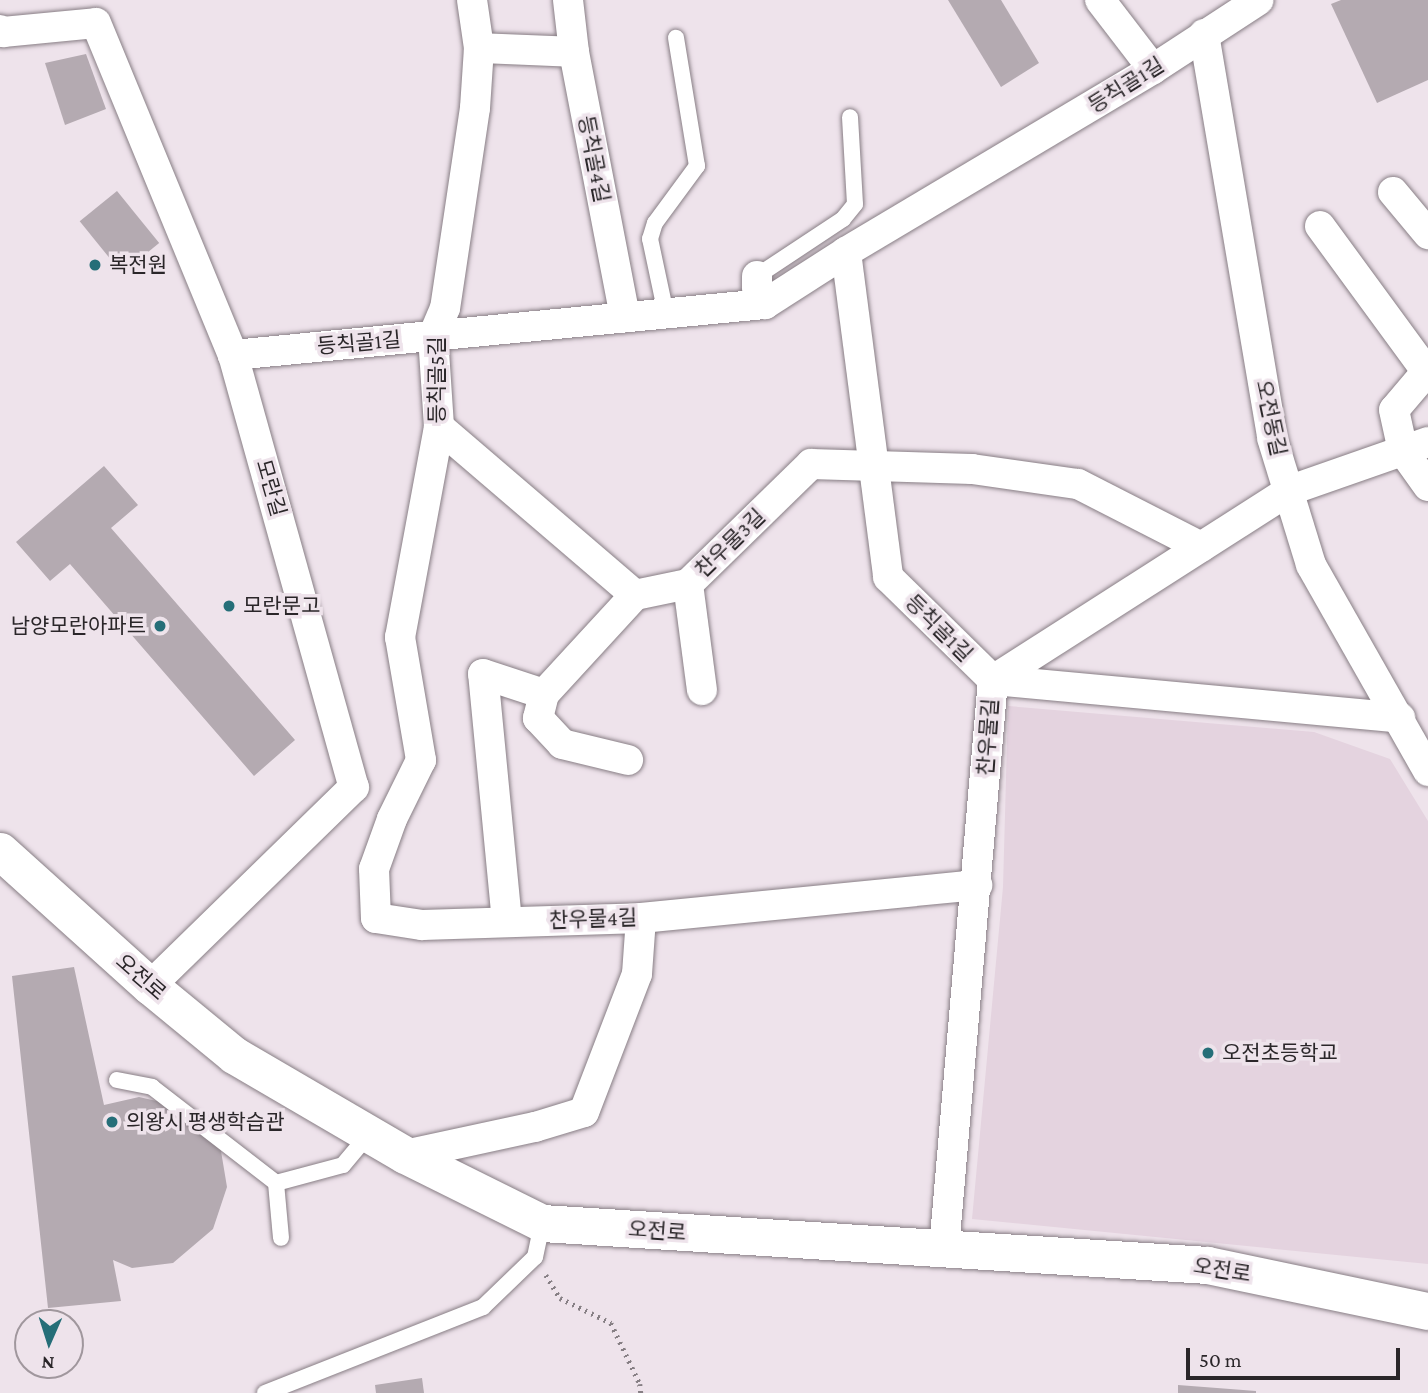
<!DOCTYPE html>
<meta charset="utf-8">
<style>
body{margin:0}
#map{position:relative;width:1428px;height:1393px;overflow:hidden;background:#eee3eb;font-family:"Crimson Pro","Noto Sans KR",serif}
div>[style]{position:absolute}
.built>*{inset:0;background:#e4d3df}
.building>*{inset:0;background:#b4aab1;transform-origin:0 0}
.path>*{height:4.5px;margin-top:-2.25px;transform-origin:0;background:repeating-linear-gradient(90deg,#867f84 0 2px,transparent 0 7px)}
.roads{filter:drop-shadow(0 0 2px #887e85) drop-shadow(0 0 2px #887e85)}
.service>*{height:16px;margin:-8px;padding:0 8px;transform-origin:8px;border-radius:8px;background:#fff}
.minor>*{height:30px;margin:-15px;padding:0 15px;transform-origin:15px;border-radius:15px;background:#fff}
.tertiary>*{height:37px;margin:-18.5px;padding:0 18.5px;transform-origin:18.5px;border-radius:18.5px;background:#fff}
.dots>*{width:19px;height:19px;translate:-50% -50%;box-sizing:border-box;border:4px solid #eee3eb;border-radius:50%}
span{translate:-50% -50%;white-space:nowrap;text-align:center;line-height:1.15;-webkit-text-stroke:7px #eee3eb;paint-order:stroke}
.street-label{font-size:21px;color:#2a2629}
.poi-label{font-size:21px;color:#2a2629}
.left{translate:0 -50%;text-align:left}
.right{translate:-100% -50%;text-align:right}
.north{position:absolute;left:14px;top:1309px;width:70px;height:70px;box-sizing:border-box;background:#eee3eb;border:2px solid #a0979d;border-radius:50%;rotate:183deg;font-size:19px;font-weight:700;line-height:28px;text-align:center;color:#2a2629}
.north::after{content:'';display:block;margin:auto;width:24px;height:32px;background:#256e78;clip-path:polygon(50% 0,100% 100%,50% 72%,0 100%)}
.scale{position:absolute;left:1186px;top:1348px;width:214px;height:32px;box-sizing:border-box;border:4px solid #2a2629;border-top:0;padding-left:9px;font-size:21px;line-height:24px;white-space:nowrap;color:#2a2629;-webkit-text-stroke:5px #eee3eb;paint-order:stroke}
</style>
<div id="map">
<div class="built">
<i style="clip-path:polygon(1008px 706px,1314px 732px,1390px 759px,1428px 821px,1428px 1264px,972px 1219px,1003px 887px)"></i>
</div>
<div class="building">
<i style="clip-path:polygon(948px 0,1001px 0,1039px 63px,1001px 87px)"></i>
<i style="clip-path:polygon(1341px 0,1428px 0,1428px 80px,1377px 103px,1331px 4px)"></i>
<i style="clip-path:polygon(86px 54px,106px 109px,65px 125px,45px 63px)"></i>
<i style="left:117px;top:191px;width:67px;height:48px;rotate:51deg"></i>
<i style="clip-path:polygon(104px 466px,138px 505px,111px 528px,295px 740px,254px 776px,70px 564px,50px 581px,16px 542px)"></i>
<i style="clip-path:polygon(74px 967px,104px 1105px,139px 1097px,174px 1105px,219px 1139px,227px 1187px,213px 1229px,173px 1263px,132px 1268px,113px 1260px,121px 1301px,48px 1308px,12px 976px)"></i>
<i style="clip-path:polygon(422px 1378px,424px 1393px,376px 1393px,375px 1385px)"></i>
<i style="clip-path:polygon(1178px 1385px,1256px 1391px,1256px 1393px,1178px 1393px)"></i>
</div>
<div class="path">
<i style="left:546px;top:1275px;width:27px;rotate:59deg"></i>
<i style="left:560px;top:1298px;width:57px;rotate:26.1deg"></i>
<i style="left:611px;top:1323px;width:68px;rotate:64.6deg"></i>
<i style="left:640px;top:1384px;width:9px;rotate:84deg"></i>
</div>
<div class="roads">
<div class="service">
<i style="left:757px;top:276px;width:103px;rotate:-33.5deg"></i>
<i style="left:843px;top:219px;width:19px;rotate:-51deg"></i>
<i style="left:855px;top:204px;width:87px;rotate:-93.3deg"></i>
<i style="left:666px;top:314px;width:77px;rotate:-102deg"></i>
<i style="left:650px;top:239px;width:17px;rotate:-73deg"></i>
<i style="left:655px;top:223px;width:71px;rotate:-53.6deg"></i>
<i style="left:697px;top:166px;width:130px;rotate:-99.3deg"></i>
<i style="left:117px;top:1080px;width:36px;rotate:11deg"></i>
<i style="left:152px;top:1087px;width:157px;rotate:37.7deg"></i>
<i style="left:276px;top:1183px;width:55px;rotate:84.8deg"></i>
<i style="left:276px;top:1183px;width:69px;rotate:-15deg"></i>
<i style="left:343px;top:1165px;width:40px;rotate:-50deg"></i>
<i style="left:265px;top:1393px;width:234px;rotate:-21.5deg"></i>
<i style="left:483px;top:1307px;width:72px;rotate:-43.9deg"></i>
<i style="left:535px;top:1257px;width:35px;rotate:-78deg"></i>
</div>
<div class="minor">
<i style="left:472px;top:0;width:49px;rotate:81.7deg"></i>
<i style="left:479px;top:48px;width:60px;rotate:93.8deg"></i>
<i style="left:475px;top:108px;width:202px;rotate:98.5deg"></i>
<i style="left:445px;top:308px;width:30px;rotate:113deg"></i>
<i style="left:433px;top:336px;width:91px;rotate:86.2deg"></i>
<i style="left:439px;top:427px;width:214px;rotate:100.5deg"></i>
<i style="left:400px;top:637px;width:125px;rotate:80.3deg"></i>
<i style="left:421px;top:760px;width:66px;rotate:116.2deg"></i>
<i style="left:392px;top:819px;width:53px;rotate:109.8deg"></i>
<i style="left:374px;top:869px;width:49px;rotate:87.7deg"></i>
<i style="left:376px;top:918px;width:47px;rotate:8.7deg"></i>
<i style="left:422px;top:925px;width:219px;rotate:-1.8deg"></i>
<i style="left:641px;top:918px;width:338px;rotate:-5.6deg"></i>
<i style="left:568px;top:0;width:52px;rotate:83.4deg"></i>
<i style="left:574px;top:52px;width:270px;rotate:79.1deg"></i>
<i style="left:1100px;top:0;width:87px;rotate:52.5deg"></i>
<i style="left:0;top:30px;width:4px;rotate:34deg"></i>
<i style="left:3px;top:32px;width:93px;rotate:-5.5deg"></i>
<i style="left:96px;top:23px;width:359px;rotate:67.6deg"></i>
<i style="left:233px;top:355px;width:449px;rotate:74.4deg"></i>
<i style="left:354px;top:787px;width:285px;rotate:135.7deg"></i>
<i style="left:1204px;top:34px;width:410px;rotate:80.4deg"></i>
<i style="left:1272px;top:438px;width:133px;rotate:72.9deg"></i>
<i style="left:1311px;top:565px;width:237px;rotate:60.4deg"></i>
<i style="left:479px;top:48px;width:95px;rotate:2.4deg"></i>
<i style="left:1393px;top:192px;width:55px;rotate:50.2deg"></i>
<i style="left:1320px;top:226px;width:180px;rotate:53.8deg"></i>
<i style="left:846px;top:252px;width:328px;rotate:82.6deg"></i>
<i style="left:888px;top:577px;width:147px;rotate:44.4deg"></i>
<i style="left:993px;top:680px;width:409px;rotate:5.3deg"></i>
<i style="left:757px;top:276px;width:11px;rotate:90deg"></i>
<i style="left:757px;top:287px;width:19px;rotate:65deg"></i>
<i style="left:233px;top:355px;width:534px;rotate:-5.48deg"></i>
<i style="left:765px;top:304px;width:96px;rotate:-32.7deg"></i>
<i style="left:846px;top:252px;width:357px;rotate:-30.8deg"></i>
<i style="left:1153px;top:69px;width:126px;rotate:-33.1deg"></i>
<i style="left:1428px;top:370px;width:52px;rotate:130.4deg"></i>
<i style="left:1394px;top:410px;width:42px;rotate:77.6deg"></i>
<i style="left:1403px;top:451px;width:43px;rotate:54.5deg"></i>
<i style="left:439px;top:427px;width:258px;rotate:40.6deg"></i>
<i style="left:688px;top:584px;width:107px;rotate:82.5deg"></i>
<i style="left:544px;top:694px;width:25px;rotate:104deg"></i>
<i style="left:538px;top:718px;width:35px;rotate:47deg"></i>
<i style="left:562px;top:744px;width:68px;rotate:13.6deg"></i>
<i style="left:507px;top:922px;width:249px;rotate:-95.5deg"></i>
<i style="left:483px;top:674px;width:64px;rotate:18.2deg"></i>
<i style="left:544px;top:694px;width:134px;rotate:-47.4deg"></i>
<i style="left:635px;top:595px;width:54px;rotate:-11.7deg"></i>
<i style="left:688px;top:584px;width:172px;rotate:-44.3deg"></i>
<i style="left:811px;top:464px;width:161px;rotate:1.8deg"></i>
<i style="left:972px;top:469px;width:107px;rotate:8.1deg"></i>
<i style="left:1078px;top:484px;width:138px;rotate:27.1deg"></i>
<i style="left:405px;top:1155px;width:133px;rotate:-12.2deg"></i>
<i style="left:535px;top:1127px;width:51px;rotate:-17deg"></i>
<i style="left:584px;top:1112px;width:148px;rotate:-69deg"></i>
<i style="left:637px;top:974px;width:56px;rotate:-85.9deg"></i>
<i style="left:944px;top:1249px;width:571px;rotate:-85.08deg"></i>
<i style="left:993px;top:680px;width:350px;rotate:-32.6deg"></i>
<i style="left:1288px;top:491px;width:148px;rotate:-19.3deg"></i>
</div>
<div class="tertiary">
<i style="left:0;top:851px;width:202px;rotate:42deg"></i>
<i style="left:150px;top:986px;width:109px;rotate:39.4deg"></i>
<i style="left:234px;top:1055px;width:198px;rotate:30.3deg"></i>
<i style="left:405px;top:1155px;width:153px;rotate:26.4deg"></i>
<i style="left:542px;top:1223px;width:666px;rotate:3.61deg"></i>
<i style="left:1207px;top:1265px;width:226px;rotate:11.8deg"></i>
</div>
</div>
<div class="dots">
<i style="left:95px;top:265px;background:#256e78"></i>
<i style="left:229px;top:606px;background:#256e78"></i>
<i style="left:160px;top:626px;background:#256e78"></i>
<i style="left:1208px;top:1053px;background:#256e78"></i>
<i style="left:112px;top:1122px;background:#256e78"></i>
</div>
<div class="street-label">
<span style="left:1126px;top:85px;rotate:-32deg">등칙골1길</span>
<span style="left:594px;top:159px;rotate:79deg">등칙골4길</span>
<span style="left:359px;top:343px;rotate:-5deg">등칙골1길</span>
<span style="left:437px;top:380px;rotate:-90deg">등칙골5길</span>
<span style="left:1271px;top:418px;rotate:78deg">오전동길</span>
<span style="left:271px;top:488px;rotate:74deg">모란길</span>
<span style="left:730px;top:543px;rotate:-44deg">찬우물3길</span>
<span style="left:939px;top:628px;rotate:45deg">등칙골1길</span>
<span style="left:988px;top:737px;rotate:-86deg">찬우물길</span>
<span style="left:593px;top:919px;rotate:-2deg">찬우물4길</span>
<span style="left:141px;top:977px;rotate:41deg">오전로</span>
<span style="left:657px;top:1231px;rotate:4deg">오전로</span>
<span style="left:1222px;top:1270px;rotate:9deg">오전로</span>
</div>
<div class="poi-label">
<span class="left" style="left:109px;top:265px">복전원</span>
<span class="left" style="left:243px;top:606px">모란문고</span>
<span class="right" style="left:146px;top:626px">남양모란아파트</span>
<span class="left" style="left:1222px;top:1053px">오전초등학교</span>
<span class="left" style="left:126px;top:1122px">의왕시 평생학습관</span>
</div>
<div class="north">N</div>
<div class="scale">50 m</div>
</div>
